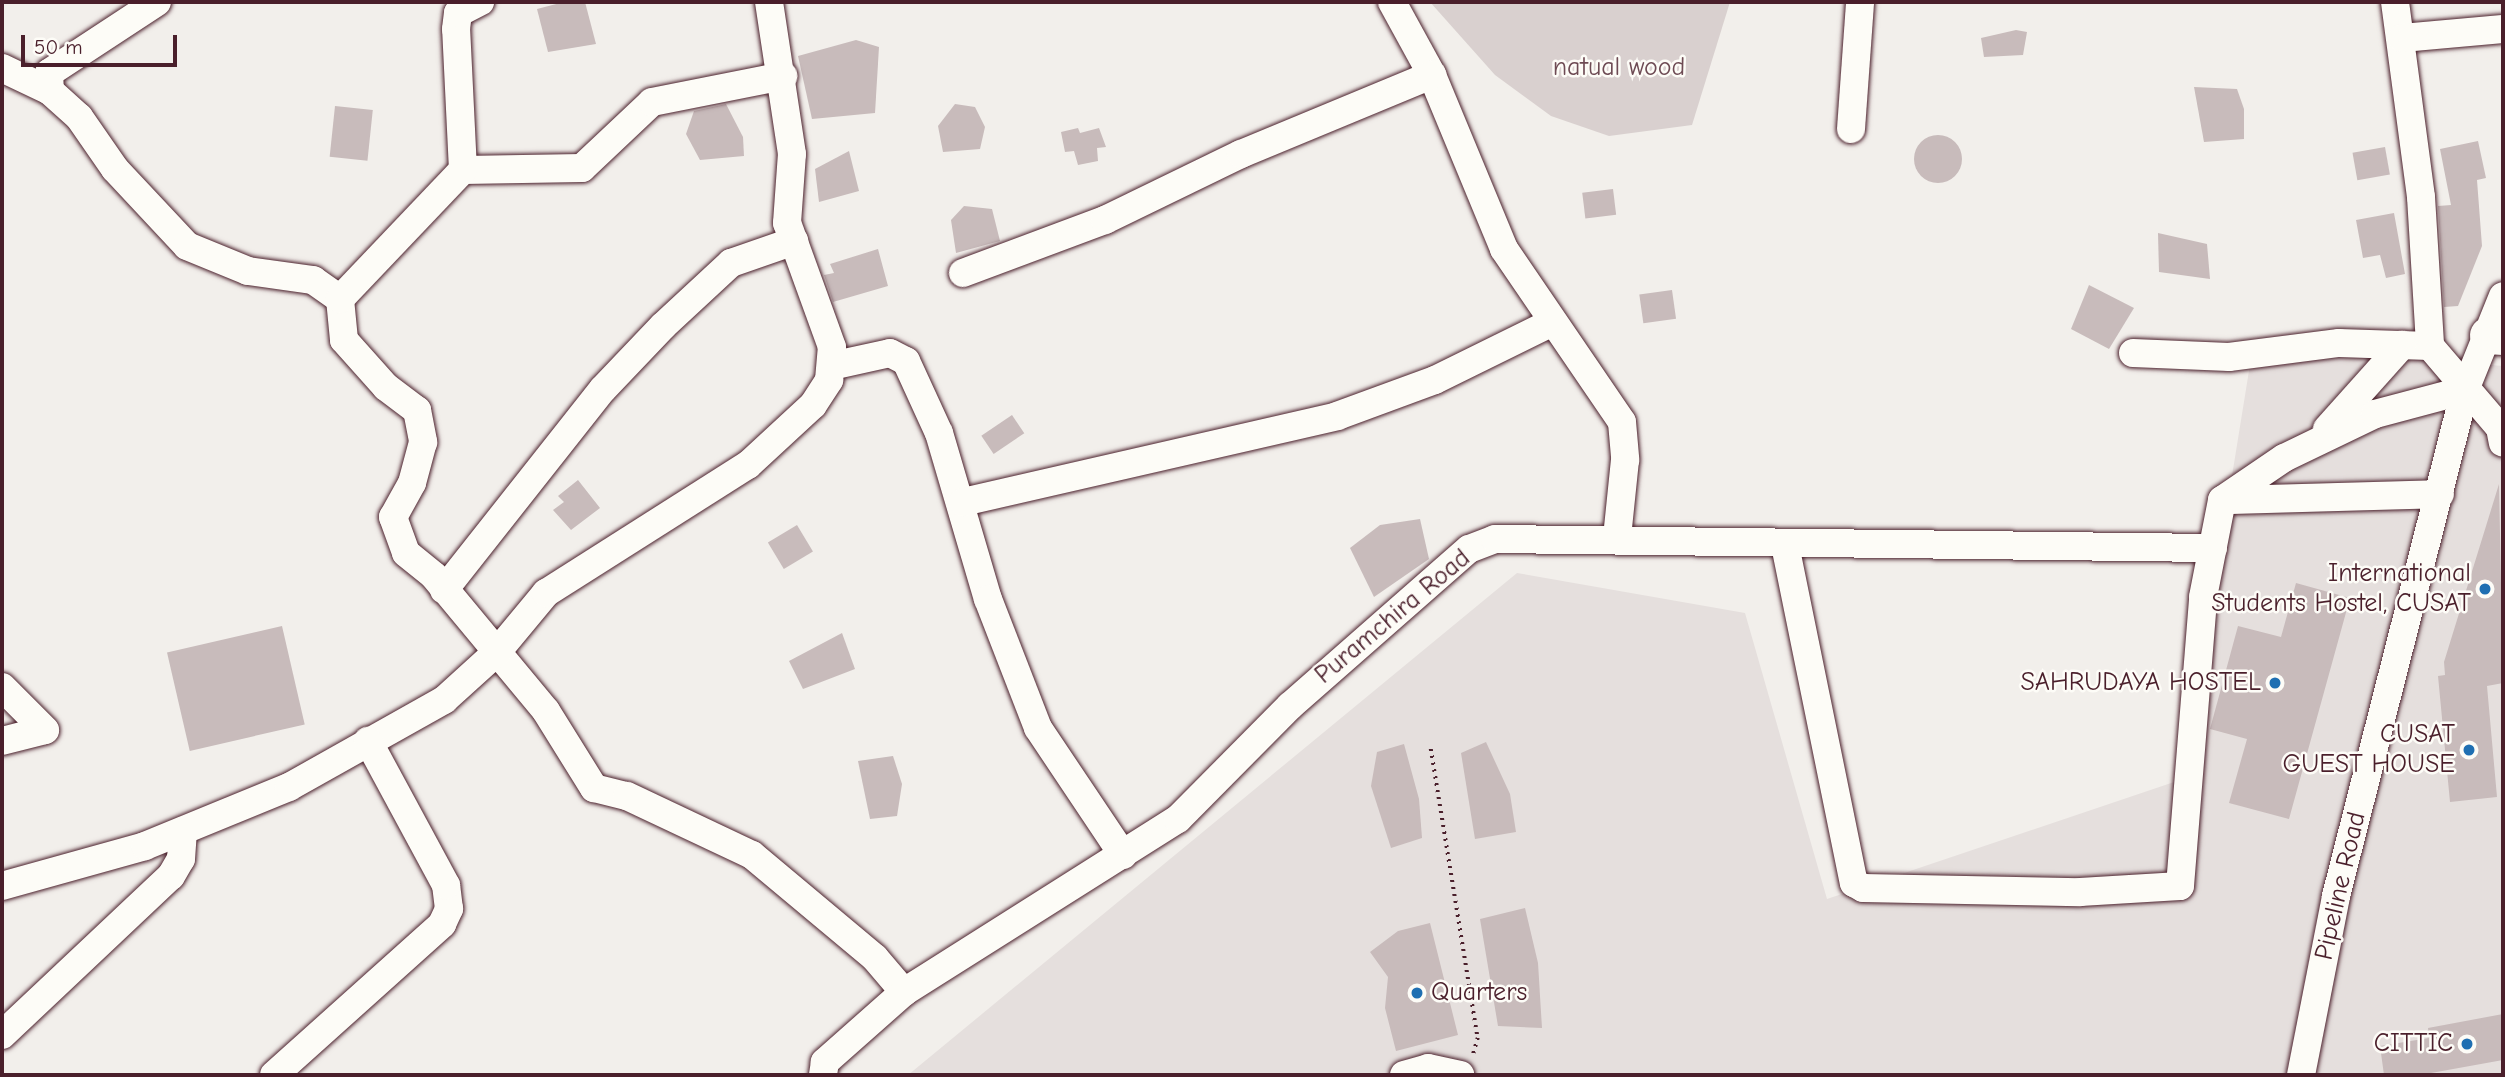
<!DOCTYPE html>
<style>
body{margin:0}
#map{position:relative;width:2505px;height:1077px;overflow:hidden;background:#f2efeb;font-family:"Comic Neue",sans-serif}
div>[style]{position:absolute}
.built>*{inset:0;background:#e5dfdd}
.green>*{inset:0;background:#d9d0cf}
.building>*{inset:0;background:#c8bbbb;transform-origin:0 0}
.round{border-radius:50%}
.path>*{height:3.5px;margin-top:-1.75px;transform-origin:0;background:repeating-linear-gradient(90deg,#4a1f2b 0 2px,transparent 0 7px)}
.roads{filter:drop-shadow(0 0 2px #4a1f2b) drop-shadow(0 0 2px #4a1f2b)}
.minor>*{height:28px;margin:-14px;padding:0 14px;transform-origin:14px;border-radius:14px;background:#fdfcf7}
.major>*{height:37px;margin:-18.5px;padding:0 18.5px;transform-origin:18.5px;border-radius:18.5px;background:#fdfcf7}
.dots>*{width:19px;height:19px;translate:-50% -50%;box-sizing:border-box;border:4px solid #fdfcf7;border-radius:50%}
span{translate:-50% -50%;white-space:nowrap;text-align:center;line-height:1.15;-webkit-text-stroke:5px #fdfcf7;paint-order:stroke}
.park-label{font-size:26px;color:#6e4b54}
.poi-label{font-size:26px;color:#4a1f2b}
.right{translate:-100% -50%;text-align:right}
.left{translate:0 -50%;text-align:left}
.street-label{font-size:26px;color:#4a1f2b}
.frame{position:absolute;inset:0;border:4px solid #4a1f2b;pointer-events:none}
.scale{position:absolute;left:21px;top:35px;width:156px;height:32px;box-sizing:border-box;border:4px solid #4a1f2b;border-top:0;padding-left:9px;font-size:21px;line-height:24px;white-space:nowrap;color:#4a1f2b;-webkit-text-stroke:5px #fdfcf7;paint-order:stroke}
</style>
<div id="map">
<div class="built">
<i style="clip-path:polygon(2253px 346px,2503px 366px,2503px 1075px,908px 1075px,1517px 573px,1745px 613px,1827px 899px,2183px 779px)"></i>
</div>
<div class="green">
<i style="clip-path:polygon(1430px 2px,1730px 2px,1692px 125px,1609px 136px,1551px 116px,1495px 75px)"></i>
</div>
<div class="building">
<i style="clip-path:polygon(564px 2px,585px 2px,596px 44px,548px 52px,537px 9px)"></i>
<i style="clip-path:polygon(2016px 30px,2027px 32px,2023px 55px,1984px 57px,1981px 38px)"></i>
<i style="clip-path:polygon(856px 40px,879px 47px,875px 113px,812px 119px,798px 56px)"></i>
<i style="clip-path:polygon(2194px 87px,2237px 89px,2244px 109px,2244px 139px,2204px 142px)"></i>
<i style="clip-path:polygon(726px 104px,743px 137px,744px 156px,700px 160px,686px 134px,694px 111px)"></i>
<i style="clip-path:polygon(955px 104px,975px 107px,985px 127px,980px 149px,943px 152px,938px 126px)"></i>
<i style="left:335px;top:106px;width:38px;height:51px;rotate:6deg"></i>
<i style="clip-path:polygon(1078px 128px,1080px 133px,1099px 128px,1106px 147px,1097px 148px,1098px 161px,1078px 165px,1074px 151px,1065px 152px,1061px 132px)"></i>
<i class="round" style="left:1914px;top:135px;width:48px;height:48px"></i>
<i style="clip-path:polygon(2478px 141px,2486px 178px,2477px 180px,2482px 246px,2458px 306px,2444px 307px,2438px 206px,2451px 205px,2440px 149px)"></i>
<i style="left:2385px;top:147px;width:28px;height:33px;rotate:80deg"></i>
<i style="clip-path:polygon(849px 151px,859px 191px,819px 202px,815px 169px)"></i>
<i style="left:1613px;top:189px;width:26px;height:31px;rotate:83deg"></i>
<i style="clip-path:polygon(964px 206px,992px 209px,1000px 241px,956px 253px,951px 220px)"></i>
<i style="clip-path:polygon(2394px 213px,2405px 274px,2386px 278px,2380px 255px,2363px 258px,2356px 220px)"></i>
<i style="clip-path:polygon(2158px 233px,2207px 244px,2210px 279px,2159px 272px)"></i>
<i style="clip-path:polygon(878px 249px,888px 286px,833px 302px,824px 275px,834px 273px,830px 264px)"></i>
<i style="clip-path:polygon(2089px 285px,2134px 308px,2109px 349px,2071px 329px)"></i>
<i style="left:1672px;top:290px;width:29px;height:33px;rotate:82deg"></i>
<i style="left:1012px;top:415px;width:22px;height:37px;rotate:56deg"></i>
<i style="clip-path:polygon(578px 480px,600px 508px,571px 530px,553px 510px,564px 502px,558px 496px)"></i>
<i style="clip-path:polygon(2499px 484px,2503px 683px,2487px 686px,2497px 797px,2450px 802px,2438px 676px,2445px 675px,2444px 662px)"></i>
<i style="clip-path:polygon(1420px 519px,1429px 559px,1374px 597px,1350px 548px,1380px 525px)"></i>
<i style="left:797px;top:525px;width:31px;height:34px;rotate:59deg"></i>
<i style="clip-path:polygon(2296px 583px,2350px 598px,2289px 819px,2229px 803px,2247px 739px,2210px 729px,2238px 626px,2281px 637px)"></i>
<i style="left:282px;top:626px;width:101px;height:118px;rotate:77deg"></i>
<i style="clip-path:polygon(842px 633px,855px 669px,803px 689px,789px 661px)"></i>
<i style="clip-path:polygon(1486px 742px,1510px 794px,1516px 832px,1475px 839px,1461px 753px)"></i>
<i style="clip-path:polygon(1404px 744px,1419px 799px,1422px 838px,1391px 848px,1371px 786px,1377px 752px)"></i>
<i style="clip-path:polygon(893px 756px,902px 784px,897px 816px,870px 819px,858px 761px)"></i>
<i style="clip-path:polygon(1525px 908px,1538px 963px,1542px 1028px,1498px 1026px,1480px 919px)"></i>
<i style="clip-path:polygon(1430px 923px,1458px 1035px,1396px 1051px,1385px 1008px,1388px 977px,1370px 952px,1398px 931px)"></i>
<i style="clip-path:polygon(2503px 1014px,2503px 1060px,2420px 1075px,2384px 1075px,2380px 1046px,2429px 1038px,2428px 1028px)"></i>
</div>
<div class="path">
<i style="left:1431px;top:749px;width:293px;rotate:80.8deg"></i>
<i style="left:1478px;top:1038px;width:19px;rotate:106deg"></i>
</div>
<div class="roads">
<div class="minor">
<i style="left:157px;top:2px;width:129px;rotate:146.7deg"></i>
<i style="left:49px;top:73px;width:18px;rotate:87deg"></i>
<i style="left:50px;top:91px;width:39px;rotate:42deg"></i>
<i style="left:79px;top:117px;width:63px;rotate:55.3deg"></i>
<i style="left:115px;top:169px;width:105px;rotate:46.9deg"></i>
<i style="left:187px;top:246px;width:66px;rotate:22.3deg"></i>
<i style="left:248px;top:271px;width:66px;rotate:7.9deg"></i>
<i style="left:313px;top:280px;width:33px;rotate:35deg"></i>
<i style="left:340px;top:299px;width:41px;rotate:84.4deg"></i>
<i style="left:344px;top:340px;width:63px;rotate:48.2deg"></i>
<i style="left:386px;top:387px;width:39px;rotate:37deg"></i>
<i style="left:417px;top:410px;width:33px;rotate:79deg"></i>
<i style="left:423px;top:442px;width:42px;rotate:105deg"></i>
<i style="left:412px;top:483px;width:39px;rotate:119deg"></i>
<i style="left:393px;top:517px;width:38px;rotate:70deg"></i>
<i style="left:406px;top:553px;width:36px;rotate:39deg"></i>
<i style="left:434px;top:576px;width:175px;rotate:50.3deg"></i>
<i style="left:546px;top:711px;width:91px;rotate:58.1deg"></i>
<i style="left:594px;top:788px;width:34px;rotate:14deg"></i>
<i style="left:627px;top:796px;width:138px;rotate:25.3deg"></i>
<i style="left:752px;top:855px;width:160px;rotate:39.9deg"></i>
<i style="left:875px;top:958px;width:45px;rotate:49.5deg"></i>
<i style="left:904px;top:992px;width:106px;rotate:138.5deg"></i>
<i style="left:825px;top:1062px;width:13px;rotate:99deg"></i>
<i style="left:1392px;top:2px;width:83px;rotate:61.3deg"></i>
<i style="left:1432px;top:75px;width:188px;rotate:67.5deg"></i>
<i style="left:1504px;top:249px;width:209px;rotate:55.7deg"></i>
<i style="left:1622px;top:422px;width:38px;rotate:85deg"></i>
<i style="left:1625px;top:460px;width:78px;rotate:95.9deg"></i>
<i style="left:2395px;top:2px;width:197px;rotate:82.4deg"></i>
<i style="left:2421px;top:197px;width:149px;rotate:86.5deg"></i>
<i style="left:2430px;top:346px;width:108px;rotate:49.5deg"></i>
<i style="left:2500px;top:428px;width:15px;rotate:79deg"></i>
<i style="left:2402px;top:38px;width:101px;rotate:-5.1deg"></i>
<i style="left:2px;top:68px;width:53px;rotate:25.6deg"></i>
<i style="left:1851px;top:129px;width:127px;rotate:-85.9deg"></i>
<i style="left:463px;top:170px;width:119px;rotate:-1deg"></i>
<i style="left:582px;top:168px;width:96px;rotate:-43.3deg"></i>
<i style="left:652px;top:102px;width:134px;rotate:-11.2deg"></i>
<i style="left:963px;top:273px;width:152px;rotate:-20.5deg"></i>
<i style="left:1105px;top:220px;width:151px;rotate:-25.9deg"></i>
<i style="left:1241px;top:154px;width:207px;rotate:-22.5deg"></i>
<i style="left:340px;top:299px;width:178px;rotate:-46.4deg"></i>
<i style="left:463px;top:170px;width:141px;rotate:-92.8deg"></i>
<i style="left:456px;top:29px;width:16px;rotate:-83deg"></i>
<i style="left:458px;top:13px;width:25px;rotate:-27deg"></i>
<i style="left:2133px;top:353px;width:96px;rotate:2.4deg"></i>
<i style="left:2229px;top:357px;width:111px;rotate:-7.3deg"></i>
<i style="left:2339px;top:343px;width:91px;rotate:1.9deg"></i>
<i style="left:831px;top:366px;width:60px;rotate:-12.4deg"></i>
<i style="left:890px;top:353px;width:18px;rotate:27deg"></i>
<i style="left:906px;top:361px;width:79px;rotate:65.4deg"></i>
<i style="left:939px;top:433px;width:173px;rotate:73.6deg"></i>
<i style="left:988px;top:599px;width:138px;rotate:68.8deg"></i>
<i style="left:1038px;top:728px;width:153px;rotate:56.2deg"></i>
<i style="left:2327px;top:429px;width:113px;rotate:-48.2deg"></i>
<i style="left:2227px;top:500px;width:213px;rotate:-1.6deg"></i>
<i style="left:963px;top:502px;width:384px;rotate:-12.9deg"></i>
<i style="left:1337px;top:416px;width:104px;rotate:-20.2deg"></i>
<i style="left:1435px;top:380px;width:129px;rotate:-26.2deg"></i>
<i style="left:1785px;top:545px;width:345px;rotate:78.5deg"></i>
<i style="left:1854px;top:883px;width:10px;rotate:29deg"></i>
<i style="left:1863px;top:888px;width:217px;rotate:1.1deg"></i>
<i style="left:2080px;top:892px;width:100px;rotate:-3.4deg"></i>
<i style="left:2180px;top:886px;width:290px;rotate:-85.4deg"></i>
<i style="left:2203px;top:597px;width:99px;rotate:-78.9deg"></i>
<i style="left:2222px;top:500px;width:75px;rotate:-34.1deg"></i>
<i style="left:2284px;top:458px;width:101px;rotate:-25.8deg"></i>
<i style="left:2375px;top:414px;width:93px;rotate:-14.9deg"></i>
<i style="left:444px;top:590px;width:256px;rotate:-51.7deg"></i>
<i style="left:603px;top:389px;width:87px;rotate:-46.4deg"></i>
<i style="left:663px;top:326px;width:93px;rotate:-42.8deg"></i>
<i style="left:731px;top:263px;width:67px;rotate:-19.2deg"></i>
<i style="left:2px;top:687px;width:61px;rotate:45deg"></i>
<i style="left:2px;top:741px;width:44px;rotate:-14.3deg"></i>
<i style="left:2px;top:886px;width:148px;rotate:-15.6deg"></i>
<i style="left:145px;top:846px;width:156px;rotate:-22.3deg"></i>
<i style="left:289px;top:787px;width:178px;rotate:-29.3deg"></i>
<i style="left:444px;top:700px;width:72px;rotate:-42.2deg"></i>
<i style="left:497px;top:652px;width:77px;rotate:-50.3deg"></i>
<i style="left:546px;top:593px;width:239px;rotate:-32.4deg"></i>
<i style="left:748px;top:465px;width:88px;rotate:-42.7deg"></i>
<i style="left:813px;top:405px;width:30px;rotate:-57deg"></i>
<i style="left:829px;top:380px;width:33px;rotate:-85deg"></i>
<i style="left:832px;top:347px;width:132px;rotate:-109.9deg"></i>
<i style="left:787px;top:223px;width:69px;rotate:-85.9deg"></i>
<i style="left:792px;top:154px;width:154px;rotate:-98.6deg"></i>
<i style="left:904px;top:992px;width:324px;rotate:-32.3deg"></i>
<i style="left:1178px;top:819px;width:159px;rotate:-45.3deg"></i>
<i style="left:1290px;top:706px;width:238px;rotate:-41.3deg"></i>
<i style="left:1469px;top:549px;width:28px;rotate:-21deg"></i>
<i style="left:1495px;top:539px;width:718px;rotate:0.72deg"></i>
<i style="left:2px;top:1035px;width:232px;rotate:-43.3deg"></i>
<i style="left:171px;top:876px;width:20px;rotate:-60deg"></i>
<i style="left:181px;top:859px;width:28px;rotate:-86deg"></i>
<i style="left:274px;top:1075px;width:226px;rotate:-41.9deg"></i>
<i style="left:442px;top:924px;width:17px;rotate:-65deg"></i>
<i style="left:449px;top:909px;width:24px;rotate:-97deg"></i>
<i style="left:446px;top:885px;width:164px;rotate:-118.4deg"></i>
<i style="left:1404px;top:1075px;width:25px;rotate:-16deg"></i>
<i style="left:1428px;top:1068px;width:33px;rotate:12deg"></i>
<i style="left:2301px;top:1075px;width:182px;rotate:-78.9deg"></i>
<i style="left:2336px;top:896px;width:522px;rotate:-75.7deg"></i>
<i style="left:2465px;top:390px;width:101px;rotate:-68deg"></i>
</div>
<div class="major">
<i style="left:2488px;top:335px;width:15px;rotate:4deg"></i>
</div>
</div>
<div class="dots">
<i style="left:2485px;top:589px;background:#1f6fb2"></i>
<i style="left:2275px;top:683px;background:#1f6fb2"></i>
<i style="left:2469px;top:750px;background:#1f6fb2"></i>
<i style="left:1417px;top:993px;background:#1f6fb2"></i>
<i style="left:2467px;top:1044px;background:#1f6fb2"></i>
</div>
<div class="park-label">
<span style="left:1619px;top:68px">natual wood</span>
</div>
<div class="poi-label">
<span class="right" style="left:2471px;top:589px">International<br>Students Hostel, CUSAT</span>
<span class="right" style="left:2261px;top:683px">SAHRUDAYA HOSTEL</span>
<span class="right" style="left:2455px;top:750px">CUSAT<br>GUEST HOUSE</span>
<span class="left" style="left:1431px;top:993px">Quarters</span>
<span class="right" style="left:2453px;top:1044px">CITTIC</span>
</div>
<div class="street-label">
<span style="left:1393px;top:617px;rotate:-40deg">Puramchira Road</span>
<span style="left:2341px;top:886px;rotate:-77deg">Pipeline Road</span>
</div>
<div class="frame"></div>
<div class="scale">50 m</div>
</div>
